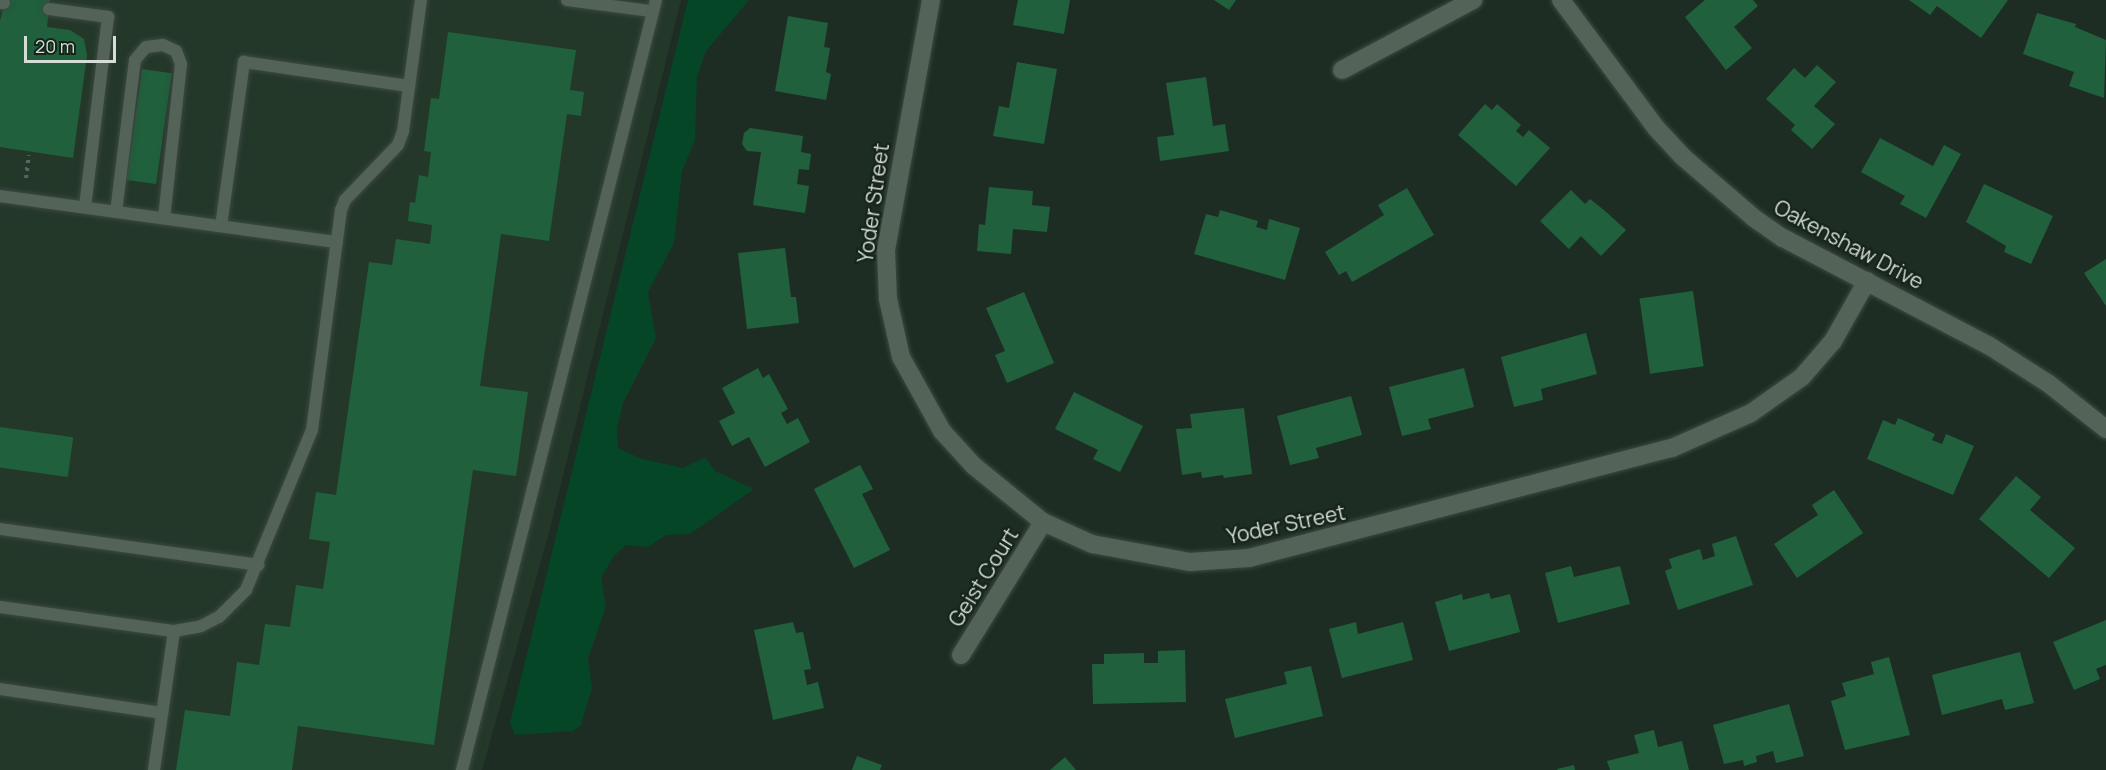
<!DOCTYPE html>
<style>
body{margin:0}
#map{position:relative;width:2106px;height:770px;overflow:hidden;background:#1e2d23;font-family:Manrope,sans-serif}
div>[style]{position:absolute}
.built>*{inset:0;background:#24382a}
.green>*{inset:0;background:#054626}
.building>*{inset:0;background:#20603c;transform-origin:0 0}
.path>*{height:4px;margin-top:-2px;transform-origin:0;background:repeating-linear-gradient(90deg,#5a675e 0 3px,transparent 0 7.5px)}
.roads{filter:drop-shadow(0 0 2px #3d4941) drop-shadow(0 0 2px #3d4941)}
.lane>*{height:12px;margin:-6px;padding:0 6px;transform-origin:6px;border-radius:6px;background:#536358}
.street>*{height:18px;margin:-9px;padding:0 9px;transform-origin:9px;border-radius:9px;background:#536358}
span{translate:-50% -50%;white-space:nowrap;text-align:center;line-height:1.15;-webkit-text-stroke:4.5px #15231a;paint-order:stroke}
.street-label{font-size:21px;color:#d4ddd6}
.scale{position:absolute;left:24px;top:36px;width:92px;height:27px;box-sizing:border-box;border:3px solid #d4ddd6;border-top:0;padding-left:8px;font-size:18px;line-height:21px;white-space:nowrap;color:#d4ddd6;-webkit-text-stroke:4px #15231a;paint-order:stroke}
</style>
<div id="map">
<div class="built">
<i style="clip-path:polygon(0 0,681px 0,547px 540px,482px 770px,0 770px)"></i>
</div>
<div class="green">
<i style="clip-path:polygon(688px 0,749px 0,706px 51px,697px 76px,695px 140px,682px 171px,674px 243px,648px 292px,656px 338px,623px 403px,617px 429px,618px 448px,642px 459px,683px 468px,705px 457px,715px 471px,754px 489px,690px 534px,666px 535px,648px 547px,626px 545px,613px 557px,601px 578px,606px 606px,588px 659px,592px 688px,581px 725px,573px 731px,515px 735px,510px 723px)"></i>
</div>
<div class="building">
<i style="clip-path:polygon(5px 0,50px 0,47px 27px,70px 30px,84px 39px,87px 55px,73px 158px,0 147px,0 21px)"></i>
<i style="clip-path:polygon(1018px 0,1070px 0,1064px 34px,1013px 25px)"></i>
<i style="clip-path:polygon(1214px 0,1236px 0,1229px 10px)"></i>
<i style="clip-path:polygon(1705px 0,1753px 0,1758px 6px,1734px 27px,1752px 48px,1726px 70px,1685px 17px)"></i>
<i style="clip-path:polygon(1909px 0,2008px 0,1981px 38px,1937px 6px,1930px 15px)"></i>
<i style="clip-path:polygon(2037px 13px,2076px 24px,2075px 27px,2106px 40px,2104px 98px,2069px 86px,2074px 72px,2023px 54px)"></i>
<i style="clip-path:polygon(788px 16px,828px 23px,824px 47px,830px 48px,826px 72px,831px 74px,826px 100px,775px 91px)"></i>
<i style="clip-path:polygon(448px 32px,576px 50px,570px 90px,584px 92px,581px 116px,567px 114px,549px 241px,501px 234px,480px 386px,528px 392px,516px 476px,473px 470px,434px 745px,298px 726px,292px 770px,176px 770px,185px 710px,230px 716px,237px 662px,259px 665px,265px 624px,290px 627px,296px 585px,323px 589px,330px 542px,309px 539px,316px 492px,336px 495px,369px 262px,392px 265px,396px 239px,430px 244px,432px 225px,408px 221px,410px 202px,415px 203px,419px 175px,428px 177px,431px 152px,424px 151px,431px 98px,439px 99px)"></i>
<i style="clip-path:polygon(1017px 62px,1057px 69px,1044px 144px,993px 136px,999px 106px,1009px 108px)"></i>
<i style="clip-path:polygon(1817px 65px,1836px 82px,1814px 106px,1835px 124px,1812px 149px,1791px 130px,1795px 125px,1766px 99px,1794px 68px,1805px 78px)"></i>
<i style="left:142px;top:69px;width:30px;height:112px;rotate:8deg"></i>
<i style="clip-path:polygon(1206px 77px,1213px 126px,1225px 124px,1229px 151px,1160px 161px,1157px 137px,1174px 135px,1166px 83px)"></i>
<i style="clip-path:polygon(1485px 104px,1492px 110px,1497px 104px,1521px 125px,1516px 131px,1523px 137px,1529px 130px,1550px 148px,1516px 186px,1458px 135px)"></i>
<i style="clip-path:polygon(750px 128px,803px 136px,801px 152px,811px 154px,809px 170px,799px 169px,797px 184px,809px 186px,805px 213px,753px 205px,761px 152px,747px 151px,742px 144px,744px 133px)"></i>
<i style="clip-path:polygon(1880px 138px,1933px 166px,1944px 145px,1961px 154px,1926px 218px,1900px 204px,1905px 196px,1861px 172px)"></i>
<i style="clip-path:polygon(1984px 184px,2053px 216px,2031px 264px,2004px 252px,2006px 246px,1966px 222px)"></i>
<i style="clip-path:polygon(989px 187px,1033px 191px,1032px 205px,1050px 207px,1047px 232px,1013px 229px,1011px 254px,977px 251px,979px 224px,985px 225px)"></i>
<i style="clip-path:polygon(1407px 188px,1434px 235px,1352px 282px,1346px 271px,1339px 275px,1325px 252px,1384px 215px,1378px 205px)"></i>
<i style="clip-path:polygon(1571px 190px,1585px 204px,1590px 199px,1604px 210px,1626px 230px,1601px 256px,1581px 236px,1569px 249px,1540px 221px)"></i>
<i style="clip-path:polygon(1220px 210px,1258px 221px,1256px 227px,1267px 230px,1269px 219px,1300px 228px,1285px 280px,1194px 254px,1206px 214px,1218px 217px)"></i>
<i style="clip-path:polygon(785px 248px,791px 297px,796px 297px,799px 323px,747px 329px,738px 253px)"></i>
<i style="clip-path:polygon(2106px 259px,2106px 306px,2084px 273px)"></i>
<i style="left:1693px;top:291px;width:76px;height:54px;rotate:82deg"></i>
<i style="clip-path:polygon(1024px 292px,1054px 363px,1007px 383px,995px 355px,1005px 351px,986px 308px)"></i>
<i style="clip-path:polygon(1586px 333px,1597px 374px,1541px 389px,1543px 400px,1514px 407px,1501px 357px)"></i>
<i style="clip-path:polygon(758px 368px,763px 378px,769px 374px,788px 409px,781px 413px,787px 424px,798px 418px,810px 442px,765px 467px,749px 437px,732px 446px,719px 421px,735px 413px,722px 388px)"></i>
<i style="clip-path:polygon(1464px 368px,1474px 407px,1428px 419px,1431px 429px,1402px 436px,1389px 387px)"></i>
<i style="clip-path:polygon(1074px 392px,1143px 426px,1120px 472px,1093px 459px,1098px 450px,1055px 429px)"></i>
<i style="clip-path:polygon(1351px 396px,1362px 435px,1316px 448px,1319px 458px,1290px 465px,1277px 416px)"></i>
<i style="clip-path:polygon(1244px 408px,1252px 474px,1224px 478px,1223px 475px,1202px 478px,1201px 472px,1182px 475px,1176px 429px,1192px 428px,1190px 414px)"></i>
<i style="clip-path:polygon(1898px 418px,1935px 434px,1932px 440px,1942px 444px,1946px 434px,1974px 446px,1953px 495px,1867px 459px,1883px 420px,1895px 425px)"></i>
<i style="left:0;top:427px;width:74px;height:40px;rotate:8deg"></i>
<i style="clip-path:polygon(860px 465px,873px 489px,862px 494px,890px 550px,854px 568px,814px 489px)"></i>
<i style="clip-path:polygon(2016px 476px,2041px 497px,2030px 510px,2075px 548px,2049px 578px,1979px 519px)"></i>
<i style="clip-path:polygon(1834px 490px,1863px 533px,1797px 578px,1774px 544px,1818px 515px,1812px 505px)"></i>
<i style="clip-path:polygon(1736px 536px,1753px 585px,1678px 610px,1665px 571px,1672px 568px,1669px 559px,1700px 549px,1703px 560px,1715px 556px,1712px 544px)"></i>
<i style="clip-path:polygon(1571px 566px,1574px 577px,1620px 566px,1630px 604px,1558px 623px,1545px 573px)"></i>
<i style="clip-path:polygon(1489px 593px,1491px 599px,1510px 594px,1520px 632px,1449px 651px,1435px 602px,1462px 594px,1463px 600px)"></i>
<i style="clip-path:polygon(2106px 620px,2106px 665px,2096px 669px,2100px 679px,2074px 690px,2053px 642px)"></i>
<i style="clip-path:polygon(793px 622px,796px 633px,803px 632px,811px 669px,804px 670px,807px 685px,818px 682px,824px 708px,773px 720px,754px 630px)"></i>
<i style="clip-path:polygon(1356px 622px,1358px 634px,1403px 622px,1413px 660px,1342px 678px,1329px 629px)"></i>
<i style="clip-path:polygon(1185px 650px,1186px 702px,1093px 704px,1092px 664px,1104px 664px,1104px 654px,1144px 653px,1144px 663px,1158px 663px,1158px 651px)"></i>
<i style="clip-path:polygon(2020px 652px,2034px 703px,2005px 710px,2002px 699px,1942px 715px,1932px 675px)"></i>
<i style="clip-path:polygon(1889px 657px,1910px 735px,1845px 750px,1831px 701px,1846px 696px,1842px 683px,1874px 674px,1871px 662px)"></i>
<i style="clip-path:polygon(1311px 666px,1323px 716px,1235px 738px,1225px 699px,1287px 684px,1284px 672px)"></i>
<i style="clip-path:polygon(1789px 704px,1804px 756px,1776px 763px,1773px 751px,1756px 756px,1757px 762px,1744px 766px,1743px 760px,1724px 764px,1713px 725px)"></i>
<i style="clip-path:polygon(1654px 730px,1658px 747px,1682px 741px,1689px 770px,1610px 770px,1607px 761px,1639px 753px,1634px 735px)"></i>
<i style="clip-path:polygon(857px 756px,882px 765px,880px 770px,852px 770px)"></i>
<i style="clip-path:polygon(1065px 757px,1076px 770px,1050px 770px)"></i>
<i style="clip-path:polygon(1574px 765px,1575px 770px,1558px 770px,1557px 769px)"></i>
</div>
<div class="path">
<i style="left:26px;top:178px;width:23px;rotate:-83deg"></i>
</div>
<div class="roads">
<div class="lane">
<i style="left:567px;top:0;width:85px;rotate:7.5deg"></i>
<i style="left:0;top:3px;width:4px"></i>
<i style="left:49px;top:9px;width:60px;rotate:7.7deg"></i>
<i style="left:108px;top:17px;width:191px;rotate:96.9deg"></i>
<i style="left:0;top:196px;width:340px;rotate:7.8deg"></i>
<i style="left:116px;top:212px;width:153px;rotate:-82.9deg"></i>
<i style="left:135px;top:60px;width:17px;rotate:-50deg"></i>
<i style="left:146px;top:47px;width:17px;rotate:-7deg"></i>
<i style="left:163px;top:45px;width:14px;rotate:25deg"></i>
<i style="left:176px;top:51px;width:14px;rotate:69deg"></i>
<i style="left:181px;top:64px;width:155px;rotate:96.3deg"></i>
<i style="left:221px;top:226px;width:166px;rotate:-82deg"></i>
<i style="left:244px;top:62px;width:167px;rotate:8.3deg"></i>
<i style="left:0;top:529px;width:261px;rotate:7.9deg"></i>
<i style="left:0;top:607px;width:176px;rotate:7.9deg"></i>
<i style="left:174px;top:631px;width:27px;rotate:-10deg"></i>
<i style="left:201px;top:626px;width:20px;rotate:-27deg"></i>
<i style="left:219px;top:617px;width:38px;rotate:-45deg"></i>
<i style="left:246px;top:590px;width:173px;rotate:-67.6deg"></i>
<i style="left:312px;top:430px;width:222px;rotate:-82.5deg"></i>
<i style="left:341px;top:210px;width:11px;rotate:-68deg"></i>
<i style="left:345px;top:200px;width:76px;rotate:-46.1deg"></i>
<i style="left:398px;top:145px;width:15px;rotate:-70deg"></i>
<i style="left:403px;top:131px;width:132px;rotate:-82.2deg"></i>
<i style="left:0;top:689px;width:164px;rotate:8.4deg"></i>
<i style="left:154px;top:770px;width:140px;rotate:-81.8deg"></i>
<i style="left:462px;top:770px;width:794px;rotate:-75.86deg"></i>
</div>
<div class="street">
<i style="left:931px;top:0;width:254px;rotate:100.2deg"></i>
<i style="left:886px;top:250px;width:49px;rotate:87.7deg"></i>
<i style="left:888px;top:299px;width:59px;rotate:77.4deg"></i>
<i style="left:901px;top:357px;width:85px;rotate:61deg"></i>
<i style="left:942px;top:431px;width:47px;rotate:47.6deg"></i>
<i style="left:974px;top:466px;width:89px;rotate:39.1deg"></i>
<i style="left:1043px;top:522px;width:54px;rotate:24.2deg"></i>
<i style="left:1092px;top:544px;width:100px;rotate:10.4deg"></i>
<i style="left:1190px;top:562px;width:59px;rotate:-3.9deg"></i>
<i style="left:1249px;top:558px;width:437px;rotate:-14.6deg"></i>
<i style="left:1672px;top:448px;width:86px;rotate:-23.9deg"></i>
<i style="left:1751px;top:413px;width:62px;rotate:-35.2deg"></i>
<i style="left:1802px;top:377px;width:48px;rotate:-49.3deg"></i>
<i style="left:1833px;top:341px;width:69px;rotate:-60.5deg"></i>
<i style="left:1561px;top:0;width:159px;rotate:53.4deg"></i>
<i style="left:1656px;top:128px;width:40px;rotate:47deg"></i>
<i style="left:1683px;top:157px;width:94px;rotate:40.7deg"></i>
<i style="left:1754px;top:218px;width:35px;rotate:35deg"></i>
<i style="left:1783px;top:238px;width:231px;rotate:27.6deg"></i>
<i style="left:1988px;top:345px;width:72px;rotate:32.6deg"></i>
<i style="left:2049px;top:384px;width:73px;rotate:38.3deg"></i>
<i style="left:1342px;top:70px;width:149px;rotate:-28.1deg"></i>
<i style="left:961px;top:655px;width:156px;rotate:-58.3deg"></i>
</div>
</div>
<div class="street-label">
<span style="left:873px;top:203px;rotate:-82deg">Yoder Street</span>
<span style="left:1849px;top:244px;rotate:28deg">Oakenshaw Drive</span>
<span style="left:1286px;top:524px;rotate:-12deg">Yoder Street</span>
<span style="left:983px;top:577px;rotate:-58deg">Geist Court</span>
</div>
<div class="scale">20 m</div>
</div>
